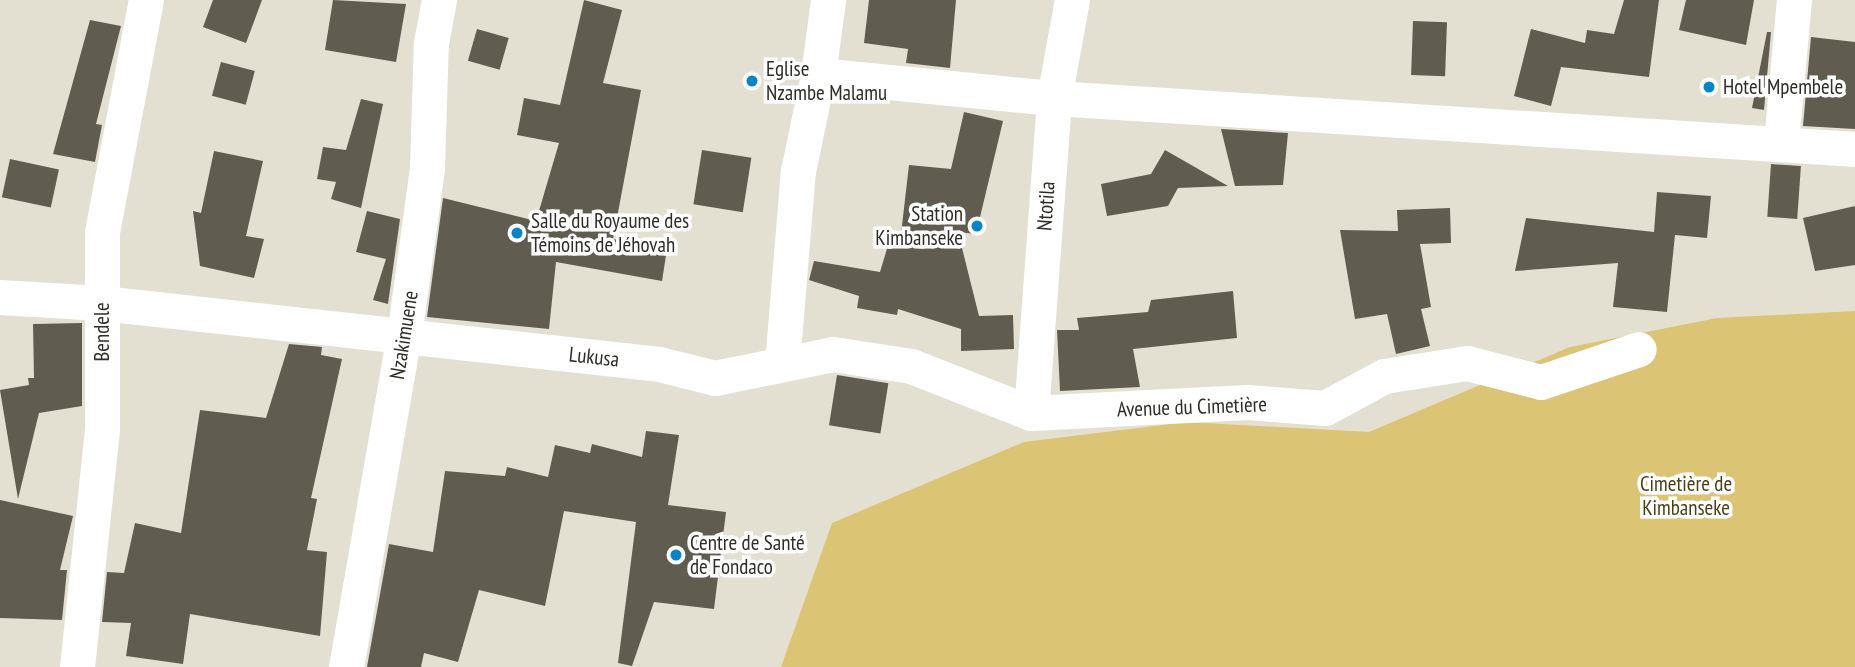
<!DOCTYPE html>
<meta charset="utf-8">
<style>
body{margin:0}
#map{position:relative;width:1855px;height:667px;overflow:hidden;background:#e4e0d1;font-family:"PT Sans Narrow",sans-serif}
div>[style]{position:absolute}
.green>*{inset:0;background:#dcc475}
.building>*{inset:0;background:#605c50;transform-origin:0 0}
.street>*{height:35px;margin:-17.5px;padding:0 17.5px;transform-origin:17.5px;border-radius:17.5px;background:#fff}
.dots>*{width:19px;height:19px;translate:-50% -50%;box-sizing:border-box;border:4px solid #fff;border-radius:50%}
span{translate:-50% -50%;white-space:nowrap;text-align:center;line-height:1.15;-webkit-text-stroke:7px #fff;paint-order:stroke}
.poi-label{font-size:21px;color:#2e2d27}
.left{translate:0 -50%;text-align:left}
.right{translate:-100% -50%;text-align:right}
.street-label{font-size:21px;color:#2e2d27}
.park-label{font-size:21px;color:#4b3f15}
</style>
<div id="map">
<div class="green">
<i style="clip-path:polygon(1855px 311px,1855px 667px,781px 667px,832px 523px,1024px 442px,1186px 422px,1369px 432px,1570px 347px,1717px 318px)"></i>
</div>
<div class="building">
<i style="clip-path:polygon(213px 0,262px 0,246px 43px,203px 27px)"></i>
<i style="clip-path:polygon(333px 0,406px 4px,396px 62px,325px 50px)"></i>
<i style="clip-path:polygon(584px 0,622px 10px,603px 83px,641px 90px,613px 239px,667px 249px,662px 281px,556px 262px,549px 329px,427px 317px,443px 198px,536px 221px,559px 143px,517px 135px,524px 98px,560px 105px)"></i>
<i style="clip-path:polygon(869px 0,956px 0,950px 68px,906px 63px,908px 49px,864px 43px)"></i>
<i style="clip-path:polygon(1624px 0,1659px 0,1649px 77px,1561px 67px,1551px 106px,1514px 96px,1531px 29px,1585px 43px,1587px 30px,1614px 34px)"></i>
<i style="clip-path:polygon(1686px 0,1754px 0,1746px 45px,1679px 30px)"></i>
<i style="clip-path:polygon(90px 20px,121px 26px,96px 124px,102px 125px,95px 162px,53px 154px)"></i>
<i style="left:1413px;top:21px;width:34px;height:54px;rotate:2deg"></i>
<i style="left:477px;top:29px;width:33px;height:33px;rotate:16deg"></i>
<i style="clip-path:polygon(1767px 32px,1771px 32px,1764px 110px,1752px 108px)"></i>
<i style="clip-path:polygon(1811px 37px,1855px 42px,1855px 129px,1803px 126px)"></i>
<i style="left:221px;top:62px;width:35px;height:35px;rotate:15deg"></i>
<i style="clip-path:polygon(361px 99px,383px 104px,361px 208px,331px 199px,336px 182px,317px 179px,323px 147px,346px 150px)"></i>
<i style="clip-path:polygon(964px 112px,1003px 121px,976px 234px,958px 232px,979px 316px,1013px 315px,1014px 349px,961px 351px,961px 329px,898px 309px,897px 315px,857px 308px,859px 296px,809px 280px,814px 261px,880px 272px,892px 232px,901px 234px,909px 165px,951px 169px)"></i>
<i style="clip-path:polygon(1221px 129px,1288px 133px,1283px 185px,1235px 186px)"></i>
<i style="left:702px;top:150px;width:50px;height:55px;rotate:9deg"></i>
<i style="clip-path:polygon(1165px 150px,1228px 186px,1178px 188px,1168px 206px,1107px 216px,1101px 184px,1151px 174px)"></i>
<i style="clip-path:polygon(214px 151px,263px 161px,246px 236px,264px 239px,254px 278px,200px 266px,193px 211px,201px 213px)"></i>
<i style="left:10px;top:159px;width:50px;height:39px;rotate:12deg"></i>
<i style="left:1771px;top:164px;width:30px;height:53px;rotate:4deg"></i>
<i style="clip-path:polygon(1657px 192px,1711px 196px,1707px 238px,1675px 235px,1667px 312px,1613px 307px,1618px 263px,1515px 271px,1526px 218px,1654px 232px)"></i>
<i style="clip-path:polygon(1855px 206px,1855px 265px,1815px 271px,1803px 218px)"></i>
<i style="clip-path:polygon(1450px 208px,1451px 243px,1420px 244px,1431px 307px,1421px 309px,1430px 346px,1396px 354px,1387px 314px,1355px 319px,1340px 230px,1398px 231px,1397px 210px)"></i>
<i style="clip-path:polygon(367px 211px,400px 219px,388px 304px,373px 300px,386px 259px,356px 252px)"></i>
<i style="clip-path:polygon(1233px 291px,1237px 338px,1133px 349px,1140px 387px,1060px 391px,1057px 330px,1079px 330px,1077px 318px,1148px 312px,1151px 300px)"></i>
<i style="clip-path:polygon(82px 323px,82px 406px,39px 413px,18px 499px,0 390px,29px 385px,28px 378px,34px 378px,33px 324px)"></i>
<i style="clip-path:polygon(289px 344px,322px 347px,321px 355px,342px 359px,311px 498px,317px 499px,307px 550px,327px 552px,320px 636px,190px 614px,183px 664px,126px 656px,131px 623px,102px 622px,107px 572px,124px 573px,135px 523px,181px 533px,200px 410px,266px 418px)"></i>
<i style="left:837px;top:375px;width:52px;height:51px;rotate:9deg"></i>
<i style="clip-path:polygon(646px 431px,679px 435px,668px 505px,726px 512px,714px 609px,654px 602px,632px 666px,618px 663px,636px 522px,564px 511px,545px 606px,479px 590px,458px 662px,424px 653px,421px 667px,367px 667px,389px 544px,433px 552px,445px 471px,505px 476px,507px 467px,548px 477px,555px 445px,590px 453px,592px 444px,642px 457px)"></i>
<i style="clip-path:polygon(0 500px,73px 516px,60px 570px,67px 570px,62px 620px,0 618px)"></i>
</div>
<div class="street">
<i style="left:818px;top:75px;width:76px;rotate:-82.4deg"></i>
<i style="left:1781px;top:142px;width:143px;rotate:-84.8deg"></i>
<i style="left:0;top:297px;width:102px;rotate:3.4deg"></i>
<i style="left:102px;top:303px;width:560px;rotate:6.25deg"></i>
<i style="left:659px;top:364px;width:58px;rotate:14deg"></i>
<i style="left:715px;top:378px;width:120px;rotate:-11.5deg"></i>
<i style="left:833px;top:354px;width:79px;rotate:8.7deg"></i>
<i style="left:911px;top:366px;width:129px;rotate:21.4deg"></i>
<i style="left:1031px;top:413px;width:216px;rotate:-2.9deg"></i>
<i style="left:1247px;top:402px;width:78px;rotate:4.4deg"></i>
<i style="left:1325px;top:408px;width:67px;rotate:-28.5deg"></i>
<i style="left:1384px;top:376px;width:84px;rotate:-8.9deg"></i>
<i style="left:1467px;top:363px;width:76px;rotate:14.4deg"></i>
<i style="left:1541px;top:382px;width:103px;rotate:-18.6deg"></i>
<i style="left:782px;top:364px;width:194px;rotate:-85.3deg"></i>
<i style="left:798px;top:171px;width:98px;rotate:-78.2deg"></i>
<i style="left:818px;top:75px;width:237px;rotate:5.6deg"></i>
<i style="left:1054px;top:98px;width:803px;rotate:3.64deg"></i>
<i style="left:1031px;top:413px;width:316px;rotate:-85.8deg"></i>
<i style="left:1054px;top:98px;width:100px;rotate:-79.6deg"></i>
<i style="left:77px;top:667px;width:239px;rotate:-84deg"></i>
<i style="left:102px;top:429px;width:197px;rotate:-90deg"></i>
<i style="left:102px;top:232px;width:236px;rotate:-79.3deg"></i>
<i style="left:346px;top:667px;width:336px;rotate:-80.1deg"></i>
<i style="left:404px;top:336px;width:171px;rotate:-82.2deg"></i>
<i style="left:427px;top:167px;width:124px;rotate:-88.2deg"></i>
<i style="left:431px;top:43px;width:44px;rotate:-79.5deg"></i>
</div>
<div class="dots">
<i style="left:752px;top:81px;background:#0186cd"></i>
<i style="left:1709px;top:87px;background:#0186cd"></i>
<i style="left:977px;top:226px;background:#0186cd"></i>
<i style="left:517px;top:233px;background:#0186cd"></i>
<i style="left:676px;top:555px;background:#0186cd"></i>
</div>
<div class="poi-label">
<span class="left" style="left:766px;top:81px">Eglise<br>Nzambe Malamu</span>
<span class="left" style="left:1723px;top:87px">Hotel Mpembele</span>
<span class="right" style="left:963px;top:226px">Station<br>Kimbanseke</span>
<span class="left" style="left:531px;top:233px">Salle du Royaume des<br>Témoins de Jéhovah</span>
<span class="left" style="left:690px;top:555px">Centre de Santé<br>de Fondaco</span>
</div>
<div class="street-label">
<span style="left:1046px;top:206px;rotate:-86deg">Ntotila</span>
<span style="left:102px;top:332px;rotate:-90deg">Bendele</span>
<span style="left:404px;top:335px;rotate:-81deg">Nzakimuene</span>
<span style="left:594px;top:357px;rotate:6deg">Lukusa</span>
<span style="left:1192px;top:407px;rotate:-2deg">Avenue du Cimetière</span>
</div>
<div class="park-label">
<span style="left:1686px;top:496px">Cimetière de<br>Kimbanseke</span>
</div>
</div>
